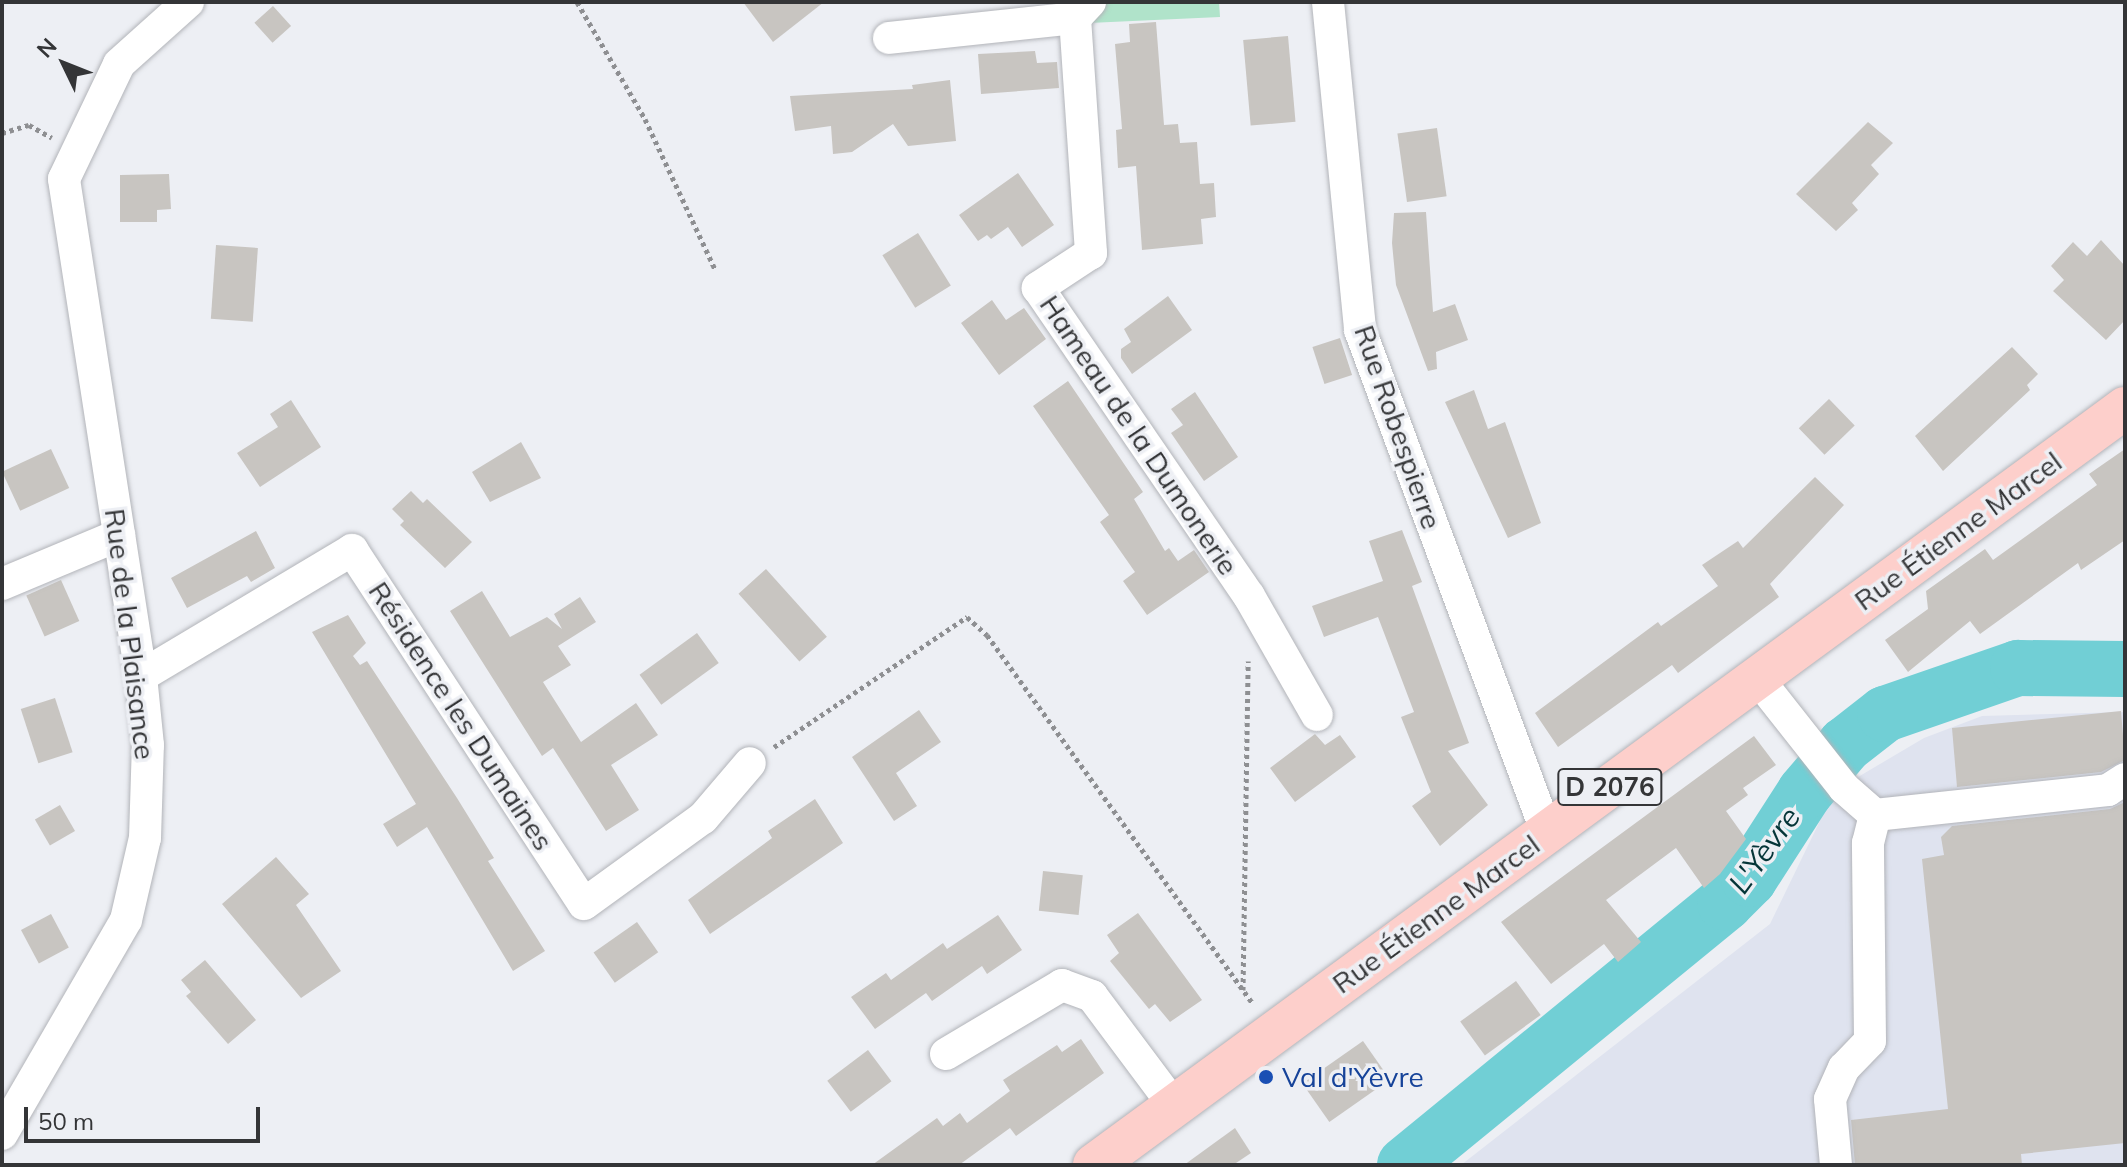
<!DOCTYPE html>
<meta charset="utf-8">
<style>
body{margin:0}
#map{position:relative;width:2127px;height:1167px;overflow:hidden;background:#edeff4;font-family:Mulish,sans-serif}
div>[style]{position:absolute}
.built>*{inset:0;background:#dfe3ef}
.green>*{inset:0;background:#b0e3ca}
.river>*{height:56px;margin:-28px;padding:0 28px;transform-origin:28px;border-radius:28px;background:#71cfd5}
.building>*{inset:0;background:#c8c5c1;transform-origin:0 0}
.path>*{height:5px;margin-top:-2.5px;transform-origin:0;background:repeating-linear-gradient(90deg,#8e8f92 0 4px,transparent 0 8px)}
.roads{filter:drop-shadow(0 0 2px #b2b4b9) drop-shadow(0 0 2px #b2b4b9)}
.minor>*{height:32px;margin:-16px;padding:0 16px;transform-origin:16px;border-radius:16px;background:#fff}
.major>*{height:42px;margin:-21px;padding:0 21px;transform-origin:21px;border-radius:21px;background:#fdcfcb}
.dots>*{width:22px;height:22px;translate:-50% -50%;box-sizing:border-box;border:4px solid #edeff4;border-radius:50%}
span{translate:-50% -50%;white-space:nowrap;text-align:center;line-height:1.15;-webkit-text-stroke:7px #edeff4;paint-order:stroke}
.shield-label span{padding:2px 6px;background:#edeff4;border:2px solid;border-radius:6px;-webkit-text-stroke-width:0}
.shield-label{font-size:26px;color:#343537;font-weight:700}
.street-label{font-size:28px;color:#343537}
.transit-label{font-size:28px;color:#164399}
.left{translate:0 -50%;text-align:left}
.water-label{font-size:30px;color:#053538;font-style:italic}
.frame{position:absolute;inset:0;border:4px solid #343537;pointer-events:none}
.north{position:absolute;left:24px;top:24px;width:80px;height:80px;-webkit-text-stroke:6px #edeff4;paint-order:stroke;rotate:313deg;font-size:22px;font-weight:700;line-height:32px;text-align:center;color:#343537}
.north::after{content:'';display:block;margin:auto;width:28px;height:36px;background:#343537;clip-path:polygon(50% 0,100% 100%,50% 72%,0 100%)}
.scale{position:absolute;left:24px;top:1107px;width:236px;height:36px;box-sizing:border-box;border:4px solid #343537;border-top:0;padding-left:10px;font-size:24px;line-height:28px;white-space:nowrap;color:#343537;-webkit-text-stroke:6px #edeff4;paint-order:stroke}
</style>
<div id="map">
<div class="built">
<i style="clip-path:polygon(2125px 712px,2125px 1165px,1461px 1165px,1770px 924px,1831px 798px,1858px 777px,1924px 738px,1982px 716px)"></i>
</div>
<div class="green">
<i style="clip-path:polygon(1105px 2px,1219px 2px,1220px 17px,1089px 23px)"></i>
</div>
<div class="river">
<i style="left:1405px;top:1165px;width:414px;rotate:-39.3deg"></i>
<i style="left:1725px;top:903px;width:34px;rotate:-45deg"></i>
<i style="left:1749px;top:879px;width:103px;rotate:-57.2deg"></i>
<i style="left:1805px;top:792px;width:62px;rotate:-49.6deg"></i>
<i style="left:1845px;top:745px;width:51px;rotate:-37.8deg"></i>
<i style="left:1885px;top:714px;width:141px;rotate:-19.1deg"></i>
<i style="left:2018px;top:668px;width:107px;rotate:0.5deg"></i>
</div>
<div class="building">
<i style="clip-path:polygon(743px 2px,824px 2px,773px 42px)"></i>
<i style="left:273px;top:6px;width:27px;height:25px;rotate:48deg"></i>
<i style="clip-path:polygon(1156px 22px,1164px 125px,1178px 124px,1180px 143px,1197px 142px,1200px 184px,1214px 183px,1216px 217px,1201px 219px,1203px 244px,1142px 250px,1136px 166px,1118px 168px,1116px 130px,1122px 129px,1115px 44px,1130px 42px,1129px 24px)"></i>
<i style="left:1288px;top:36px;width:86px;height:45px;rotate:85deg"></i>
<i style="clip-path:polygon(1035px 51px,1037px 63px,1057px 62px,1059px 88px,981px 94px,978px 54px)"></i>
<i style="clip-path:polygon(950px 80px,956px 141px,908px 146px,893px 124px,852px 152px,833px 154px,831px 126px,795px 131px,790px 96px,913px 89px,912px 85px)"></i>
<i style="clip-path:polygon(1868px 122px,1893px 143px,1871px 165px,1879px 174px,1852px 203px,1858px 210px,1836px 231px,1796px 194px)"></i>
<i style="left:1437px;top:128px;width:69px;height:40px;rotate:82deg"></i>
<i style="clip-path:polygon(1018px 173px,1054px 225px,1022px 247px,1008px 227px,991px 239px,987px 235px,978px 241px,959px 215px)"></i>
<i style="clip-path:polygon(169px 174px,171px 209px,157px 210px,157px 222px,120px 222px,120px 175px)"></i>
<i style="clip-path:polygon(1426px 212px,1433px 312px,1455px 304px,1468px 340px,1436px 352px,1437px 369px,1428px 371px,1396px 285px,1392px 243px,1394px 213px)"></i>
<i style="left:918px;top:233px;width:62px;height:42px;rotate:58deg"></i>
<i style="clip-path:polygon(2101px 240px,2125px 266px,2125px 320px,2106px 340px,2053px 291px,2064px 280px,2051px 266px,2073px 242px,2087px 256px)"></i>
<i style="left:216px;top:245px;width:42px;height:74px;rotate:4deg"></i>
<i style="clip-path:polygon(1168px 296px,1192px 330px,1132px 374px,1121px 358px,1121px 349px,1131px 342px,1124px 329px)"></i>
<i style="clip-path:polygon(992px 300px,1006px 320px,1024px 308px,1046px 339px,999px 375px,961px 323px)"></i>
<i style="left:1340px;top:338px;width:39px;height:29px;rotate:72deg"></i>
<i style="clip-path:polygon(2012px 347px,2038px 374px,2027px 385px,2030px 390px,1943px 471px,1915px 436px)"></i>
<i style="clip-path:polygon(1068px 381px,1143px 492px,1134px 499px,1165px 551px,1169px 548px,1178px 561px,1194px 550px,1209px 572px,1147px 615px,1123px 581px,1135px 572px,1100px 522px,1109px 515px,1033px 406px)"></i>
<i style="clip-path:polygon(1474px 390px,1488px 429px,1505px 422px,1541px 523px,1508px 538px,1445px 402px)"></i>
<i style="clip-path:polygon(1195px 392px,1238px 457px,1204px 481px,1171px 433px,1183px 425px,1171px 409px)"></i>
<i style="left:1829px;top:399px;width:37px;height:42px;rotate:46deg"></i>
<i style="clip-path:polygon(291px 400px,321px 447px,260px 487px,237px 453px,278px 427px,270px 414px)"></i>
<i style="clip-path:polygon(521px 442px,541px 478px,490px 502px,472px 472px)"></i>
<i style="left:51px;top:449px;width:43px;height:54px;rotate:65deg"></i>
<i style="clip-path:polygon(2125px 449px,2125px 540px,2081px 570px,2078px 563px,1980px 634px,1970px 621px,1908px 672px,1885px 640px,1928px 609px,1926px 591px,1985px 549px,1993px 560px,2097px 485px,2089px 474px)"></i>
<i style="clip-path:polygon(1815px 477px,1844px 505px,1770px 584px,1779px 597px,1678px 673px,1672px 665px,1558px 747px,1535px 713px,1658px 622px,1661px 626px,1718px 586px,1702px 565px,1738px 541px,1743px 548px)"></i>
<i style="clip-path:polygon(411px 491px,423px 503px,427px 499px,472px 542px,445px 568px,400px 525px,404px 521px,392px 509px)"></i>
<i style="clip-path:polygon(1402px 530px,1422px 582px,1412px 586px,1469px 743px,1448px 751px,1488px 805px,1440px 846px,1412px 806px,1431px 792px,1401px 717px,1414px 712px,1378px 617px,1324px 637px,1312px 606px,1383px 581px,1369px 541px)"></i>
<i style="clip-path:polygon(256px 531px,275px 568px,251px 582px,247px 576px,187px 608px,171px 578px)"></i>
<i style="left:766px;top:569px;width:91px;height:37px;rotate:48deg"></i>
<i style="left:61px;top:580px;width:45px;height:38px;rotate:66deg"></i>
<i style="clip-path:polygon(482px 591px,510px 637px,547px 617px,562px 629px,554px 614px,580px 597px,596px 622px,558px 646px,571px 665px,543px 682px,581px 742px,636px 703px,658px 735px,611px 765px,639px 810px,606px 831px,553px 748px,542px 756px,450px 611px)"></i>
<i style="clip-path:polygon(348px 615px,366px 643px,353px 656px,360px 665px,367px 661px,457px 798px,494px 858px,488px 861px,545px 951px,513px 971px,427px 827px,397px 847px,383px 824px,416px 804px,312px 632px)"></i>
<i style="left:697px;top:633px;width:37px;height:71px;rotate:54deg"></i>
<i style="left:55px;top:698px;width:57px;height:36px;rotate:72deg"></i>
<i style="clip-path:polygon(919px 710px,941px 742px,896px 773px,917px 806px,894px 821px,852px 757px)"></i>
<i style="clip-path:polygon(2121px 711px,2125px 760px,2101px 772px,1957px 787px,1952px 728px)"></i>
<i style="clip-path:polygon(1315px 734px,1325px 745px,1340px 735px,1356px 757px,1295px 802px,1270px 768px)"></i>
<i style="clip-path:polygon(1754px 736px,1776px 765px,1743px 788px,1748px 795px,1726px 811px,1746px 839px,1720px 874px,1704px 888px,1676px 848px,1606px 900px,1641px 942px,1618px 962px,1604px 944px,1551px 984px,1501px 922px)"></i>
<i style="clip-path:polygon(815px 799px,843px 843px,710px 934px,688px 900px,772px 838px,768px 831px)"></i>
<i style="clip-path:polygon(2125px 802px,2125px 1143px,2021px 1154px,2022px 1165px,1855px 1165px,1851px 1120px,1948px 1109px,1922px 859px,1944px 855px,1941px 837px,1952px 826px,2110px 809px)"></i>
<i style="left:60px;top:805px;width:30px;height:29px;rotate:60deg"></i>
<i style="clip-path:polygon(276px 857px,309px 894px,296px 905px,341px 971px,301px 998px,222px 904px)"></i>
<i style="left:1043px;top:871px;width:40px;height:40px;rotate:6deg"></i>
<i style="clip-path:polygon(1138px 913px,1202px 1000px,1170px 1022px,1155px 1004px,1149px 1009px,1110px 961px,1119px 953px,1107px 935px)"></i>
<i style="left:51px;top:914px;width:38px;height:34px;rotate:62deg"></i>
<i style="clip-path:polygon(998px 915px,1022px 950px,987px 974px,982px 966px,932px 1001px,926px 993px,875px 1029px,851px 997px,886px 973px,891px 980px,943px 943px,947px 949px)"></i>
<i style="left:637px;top:922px;width:37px;height:53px;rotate:55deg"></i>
<i style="clip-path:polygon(205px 960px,256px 1020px,228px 1044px,186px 996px,191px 992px,181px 980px)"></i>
<i style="left:1516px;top:981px;width:42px;height:69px;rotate:54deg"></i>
<i style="clip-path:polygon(1081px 1039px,1104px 1073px,1016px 1136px,1010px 1128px,959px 1165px,872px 1165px,937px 1118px,943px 1126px,960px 1113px,967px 1123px,1010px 1091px,1003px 1080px,1057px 1045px,1062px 1052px)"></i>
<i style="left:1363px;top:1041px;width:47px;height:74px;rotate:55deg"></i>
<i style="left:868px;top:1050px;width:39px;height:51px;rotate:53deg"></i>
<i style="clip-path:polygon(1235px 1128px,1251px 1153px,1233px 1165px,1184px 1165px)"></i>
</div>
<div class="path">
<i style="left:577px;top:2px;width:135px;rotate:59.8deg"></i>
<i style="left:645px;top:119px;width:166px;rotate:65deg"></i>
<i style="left:2px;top:133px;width:28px;rotate:-17deg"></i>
<i style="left:29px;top:125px;width:26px;rotate:29deg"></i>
<i style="left:774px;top:747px;width:233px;rotate:-34deg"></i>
<i style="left:967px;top:617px;width:27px;rotate:42deg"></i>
<i style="left:987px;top:635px;width:455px;rotate:54.2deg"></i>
<i style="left:1243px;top:990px;width:329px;rotate:-89.1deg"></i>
</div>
<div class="roads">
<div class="minor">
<i style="left:1090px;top:2px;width:22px;rotate:133deg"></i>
<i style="left:1075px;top:18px;width:236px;rotate:86.1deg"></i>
<i style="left:1091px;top:253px;width:64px;rotate:146.6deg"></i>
<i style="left:1038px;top:288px;width:373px;rotate:55.6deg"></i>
<i style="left:1249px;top:596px;width:137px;rotate:60.3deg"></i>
<i style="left:1328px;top:2px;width:330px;rotate:84.4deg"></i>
<i style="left:1360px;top:330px;width:537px;rotate:69.61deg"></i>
<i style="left:889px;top:38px;width:187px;rotate:-6.1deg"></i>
<i style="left:2px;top:584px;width:127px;rotate:-22.7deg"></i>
<i style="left:141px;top:676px;width:246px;rotate:-30.8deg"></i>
<i style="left:352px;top:550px;width:423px;rotate:56.8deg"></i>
<i style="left:584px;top:904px;width:147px;rotate:-35.9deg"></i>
<i style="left:703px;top:818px;width:72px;rotate:-49.5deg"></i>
<i style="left:1758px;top:679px;width:139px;rotate:51.7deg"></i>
<i style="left:1844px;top:788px;width:41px;rotate:41.1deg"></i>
<i style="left:1875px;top:815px;width:234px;rotate:-6.1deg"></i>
<i style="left:2108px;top:790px;width:20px;rotate:-33deg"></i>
<i style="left:946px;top:1054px;width:135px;rotate:-30.7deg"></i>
<i style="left:1062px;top:985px;width:32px;rotate:20deg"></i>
<i style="left:1092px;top:996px;width:139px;rotate:53.2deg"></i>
<i style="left:2px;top:1134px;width:247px;rotate:-59.9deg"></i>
<i style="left:126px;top:920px;width:84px;rotate:-77deg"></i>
<i style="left:145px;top:838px;width:93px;rotate:-88.2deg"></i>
<i style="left:148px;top:745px;width:69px;rotate:-95.8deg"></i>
<i style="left:141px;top:676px;width:503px;rotate:-98.81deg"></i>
<i style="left:64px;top:179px;width:127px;rotate:-64.4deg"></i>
<i style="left:119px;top:64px;width:93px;rotate:-41.9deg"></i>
<i style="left:1836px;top:1165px;width:66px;rotate:-95.2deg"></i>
<i style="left:1830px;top:1099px;width:34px;rotate:-66deg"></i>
<i style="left:1844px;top:1068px;width:37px;rotate:-46deg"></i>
<i style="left:1870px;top:1041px;width:198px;rotate:-90.6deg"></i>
<i style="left:1868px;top:843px;width:29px;rotate:-76deg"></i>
</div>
<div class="major">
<i style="left:1094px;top:1165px;width:1279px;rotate:-36.29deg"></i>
</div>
</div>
<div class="dots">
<i style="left:1266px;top:1077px;background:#1a4fb4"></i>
</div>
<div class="shield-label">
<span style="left:1610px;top:787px">D 2076</span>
</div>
<div class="street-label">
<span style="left:1398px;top:427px;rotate:71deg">Rue Robespierre</span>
<span style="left:1139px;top:435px;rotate:56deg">Hameau de la Dumonerie</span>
<span style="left:1958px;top:531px;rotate:-36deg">Rue Étienne Marcel</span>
<span style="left:130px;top:634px;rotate:83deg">Rue de la Plaisance</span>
<span style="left:461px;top:716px;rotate:57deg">Résidence les Dumaines</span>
<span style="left:1436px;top:914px;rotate:-36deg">Rue Étienne Marcel</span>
</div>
<div class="transit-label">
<span class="left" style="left:1282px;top:1077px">Val d'Yèvre</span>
</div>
<div class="water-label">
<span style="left:1764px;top:850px;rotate:-54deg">L'Yèvre</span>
</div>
<div class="frame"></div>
<div class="north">N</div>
<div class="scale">50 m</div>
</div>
